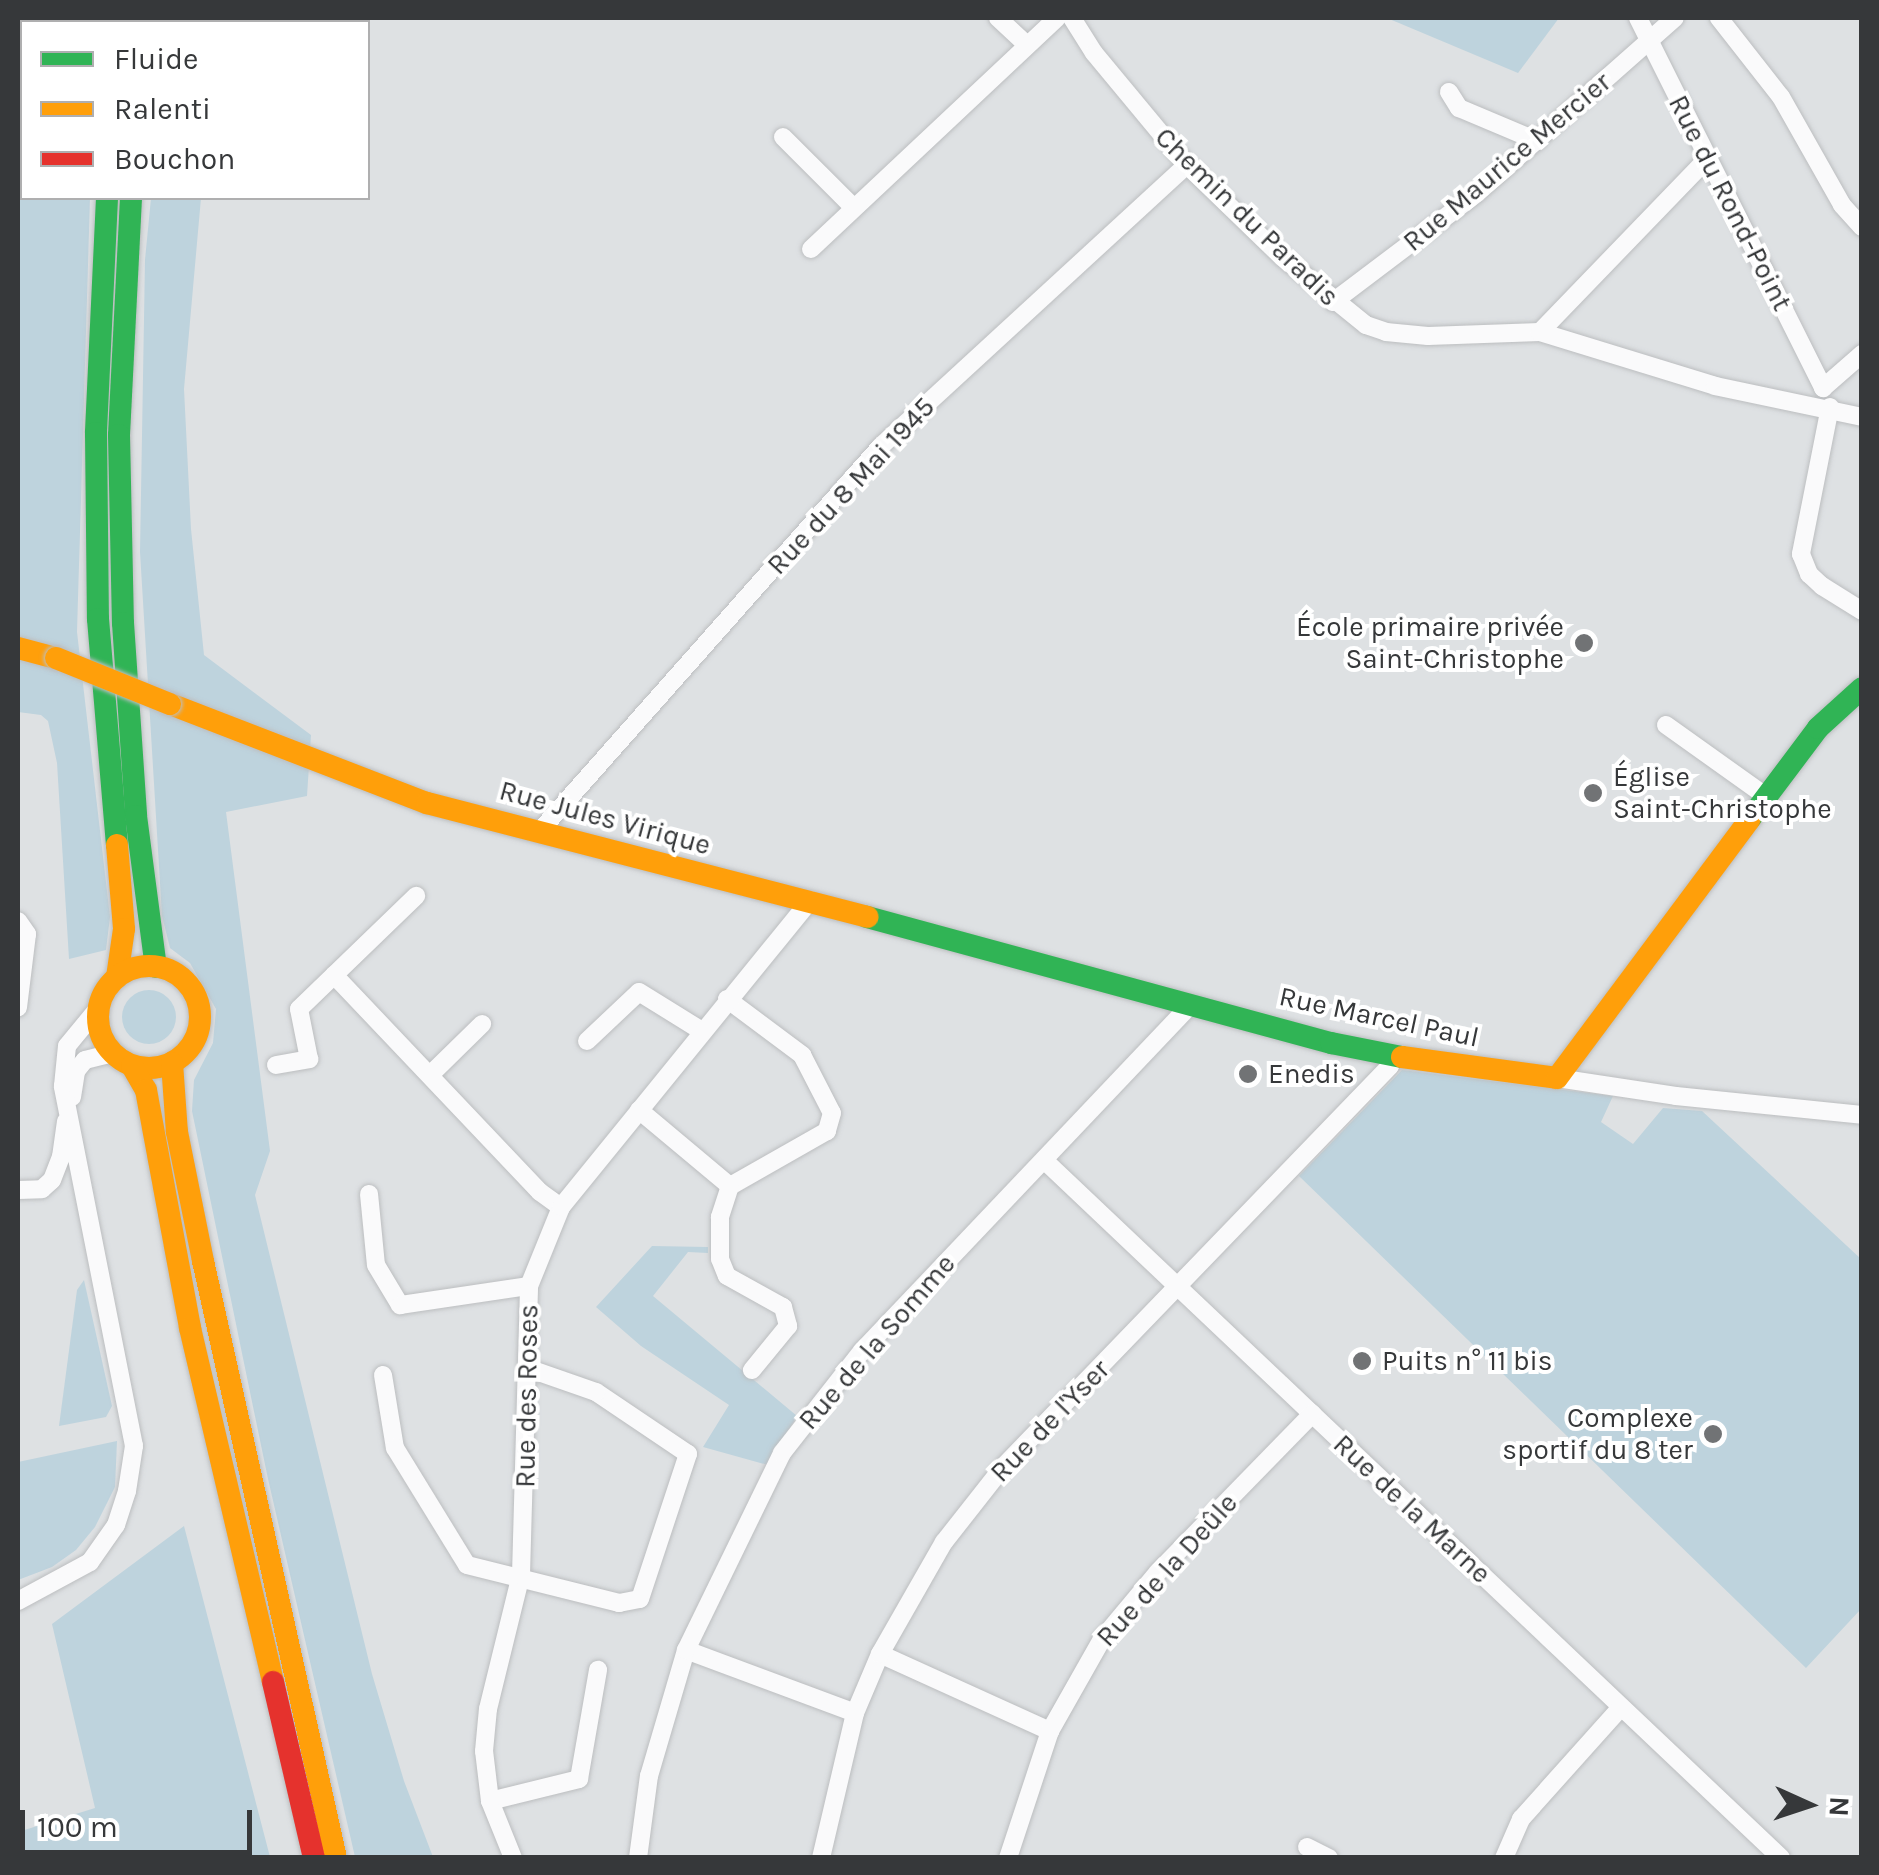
<!DOCTYPE html>
<meta charset="utf-8">
<style>
body{margin:0}
#map{position:relative;width:1879px;height:1875px;overflow:hidden;background:#dee1e3;font-family:Karla,sans-serif}
div>[style]{position:absolute}
.green>*{inset:0;background:#bed3dd}
.round{border-radius:50%}
.roads{filter:drop-shadow(0 0 2px #bcbec0) drop-shadow(0 0 2px #bcbec0)}
.street>*{height:18px;margin:-9px;padding:0 9px;transform-origin:9px;border-radius:9px;background:#fafafb}
.fast>*{height:22px;margin:-11px;padding:0 11px;transform-origin:11px;border-radius:11px;background:#30b455}
.slow>*{height:22px;margin:-11px;padding:0 11px;transform-origin:11px;border-radius:11px;background:#ff9f0a}
.slow>.ring{margin:-11px;padding:0;box-sizing:content-box;background:none;border:22px solid #ff9f0a;border-radius:50%}
.jam>*{height:22px;margin:-11px;padding:0 11px;transform-origin:11px;border-radius:11px;background:#e5322d}
.bridges{filter:drop-shadow(0 0 2px #bcbec0) drop-shadow(0 0 2px #bcbec0)}
.slow-bridge>*{height:22px;margin:-11px;padding:0 11px;transform-origin:11px;border-radius:11px;background:#ff9f0a}
.dots>*{width:28px;height:28px;translate:-50% -50%;box-sizing:border-box;border:5px solid #fff;border-radius:50%}
span{translate:-50% -50%;white-space:nowrap;text-align:center;line-height:1.15;-webkit-text-stroke:8px #fff;paint-order:stroke}
.street-label{font-size:28px;color:#36383a}
.poi-label{font-size:28px;color:#36383a}
.right{translate:-100% -50%;text-align:right}
.left{translate:0 -50%;text-align:left}
.frame{position:absolute;inset:0;border:20px solid #36383a;pointer-events:none}
.legend{position:absolute;left:20px;top:20px;width:350px;height:180px;box-sizing:border-box;background:#fff;border:2px solid #afafb0;margin:0;padding:12px 18px;list-style:none;font-size:30px;color:#36383a}
.legend li{display:flex;align-items:center;gap:20px;height:50px}
.legend b{width:50px;border:2px solid #afafb0}
.north{position:absolute;left:1759px;top:1755px;width:100px;height:100px;-webkit-text-stroke:8px #fff;paint-order:stroke;rotate:93deg;font-size:28px;font-weight:700;line-height:40px;text-align:center;color:#36383a}
.north::after{content:'';display:block;margin:auto;width:35px;height:45px;background:#36383a;clip-path:polygon(50% 0,100% 100%,50% 72%,0 100%)}
.scale{position:absolute;left:20px;top:1810px;width:232px;height:45px;box-sizing:border-box;border:5px solid #36383a;border-top:0;padding-left:12px;font-size:30px;line-height:35px;white-space:nowrap;color:#36383a;-webkit-text-stroke:8px #fff;paint-order:stroke}
</style>
<div id="map">
<div class="green">
<i style="clip-path:polygon(24px 18px,105px 18px,105px 22px,22px 22px,22px 198px,90px 198px,77px 632px,110px 917px,106px 950px,69px 959px,57px 763px,48px 721px,41px 715px,18px 712px,18px 37px)"></i>
<i style="clip-path:polygon(1387px 18px,1559px 18px,1518px 73px)"></i>
<i style="clip-path:polygon(151px 198px,201px 198px,184px 389px,191px 529px,204px 655px,311px 735px,307px 796px,226px 812px,270px 1151px,255px 1195px,372px 1674px,404px 1781px,433px 1857px,355px 1857px,268px 1479px,192px 1111px,194px 1080px,213px 1043px,216px 1009px,190px 963px,170px 948px,162px 916px,140px 552px,145px 260px)"></i>
<i class="round" style="left:122px;top:990px;width:54px;height:54px"></i>
<i style="clip-path:polygon(1402px 1070px,1613px 1096px,1601px 1122px,1633px 1144px,1663px 1108px,1702px 1111px,1861px 1259px,1861px 1609px,1806px 1668px,1299px 1176px)"></i>
<i style="clip-path:polygon(652px 1246px,708px 1247px,708px 1253px,688px 1252px,653px 1296px,797px 1416px,768px 1465px,703px 1447px,729px 1405px,641px 1346px,596px 1307px)"></i>
<i style="clip-path:polygon(84px 1280px,112px 1406px,106px 1417px,59px 1426px,77px 1290px)"></i>
<i style="clip-path:polygon(117px 1441px,115px 1487px,95px 1527px,76px 1550px,52px 1567px,18px 1580px,18px 1462px)"></i>
<i style="clip-path:polygon(184px 1526px,270px 1857px,18px 1857px,18px 1832px,95px 1808px,52px 1624px)"></i>
</div>
<div class="roads">
<div class="street">
<i style="left:998px;top:18px;width:40px;rotate:43deg"></i>
<i style="left:1072px;top:18px;width:41px;rotate:57.8deg"></i>
<i style="left:1094px;top:53px;width:146px;rotate:50.3deg"></i>
<i style="left:1187px;top:165px;width:132px;rotate:44.1deg"></i>
<i style="left:1282px;top:257px;width:108px;rotate:39deg"></i>
<i style="left:1366px;top:325px;width:21px;rotate:19deg"></i>
<i style="left:1386px;top:332px;width:42px;rotate:5.4deg"></i>
<i style="left:1428px;top:336px;width:112px;rotate:-2deg"></i>
<i style="left:1540px;top:332px;width:183px;rotate:17.1deg"></i>
<i style="left:1715px;top:386px;width:150px;rotate:11.9deg"></i>
<i style="left:1638px;top:18px;width:414px;rotate:63.4deg"></i>
<i style="left:1719px;top:18px;width:100px;rotate:51.9deg"></i>
<i style="left:1781px;top:97px;width:124px;rotate:60.5deg"></i>
<i style="left:1842px;top:205px;width:30px;rotate:48deg"></i>
<i style="left:1449px;top:92px;width:19px;rotate:58deg"></i>
<i style="left:1459px;top:108px;width:85px;rotate:22.9deg"></i>
<i style="left:783px;top:137px;width:100px;rotate:45deg"></i>
<i style="left:811px;top:249px;width:337px;rotate:-43.2deg"></i>
<i style="left:1333px;top:302px;width:181px;rotate:-37.1deg"></i>
<i style="left:1477px;top:193px;width:264px;rotate:-41.5deg"></i>
<i style="left:1540px;top:332px;width:240px;rotate:-46deg"></i>
<i style="left:1823px;top:388px;width:52px;rotate:-41.1deg"></i>
<i style="left:1830px;top:407px;width:150px;rotate:101.2deg"></i>
<i style="left:1801px;top:554px;width:22px;rotate:68deg"></i>
<i style="left:1809px;top:574px;width:18px;rotate:43deg"></i>
<i style="left:1822px;top:586px;width:47px;rotate:32deg"></i>
<i style="left:1666px;top:725px;width:124px;rotate:35.5deg"></i>
<i style="left:539px;top:832px;width:516px;rotate:-48.46deg"></i>
<i style="left:881px;top:446px;width:415px;rotate:-42.6deg"></i>
<i style="left:18px;top:921px;width:16px;rotate:55deg"></i>
<i style="left:27px;top:934px;width:74px;rotate:97deg"></i>
<i style="left:334px;top:975px;width:299px;rotate:46.5deg"></i>
<i style="left:540px;top:1192px;width:26px;rotate:36deg"></i>
<i style="left:727px;top:999px;width:94px;rotate:36.7deg"></i>
<i style="left:802px;top:1055px;width:65px;rotate:62.7deg"></i>
<i style="left:832px;top:1113px;width:19px;rotate:106deg"></i>
<i style="left:827px;top:1131px;width:112px;rotate:150.4deg"></i>
<i style="left:587px;top:1041px;width:71px;rotate:-43.3deg"></i>
<i style="left:639px;top:992px;width:74px;rotate:31.8deg"></i>
<i style="left:276px;top:1065px;width:34px;rotate:-10deg"></i>
<i style="left:309px;top:1059px;width:51px;rotate:-101.3deg"></i>
<i style="left:299px;top:1009px;width:163px;rotate:-44deg"></i>
<i style="left:430px;top:1075px;width:73px;rotate:-44.4deg"></i>
<i style="left:1557px;top:1078px;width:120px;rotate:8.6deg"></i>
<i style="left:1676px;top:1096px;width:187px;rotate:5.8deg"></i>
<i style="left:72px;top:1097px;width:26px;rotate:-81deg"></i>
<i style="left:76px;top:1071px;width:14px;rotate:-51deg"></i>
<i style="left:85px;top:1060px;width:29px;rotate:-14deg"></i>
<i style="left:639px;top:1110px;width:119px;rotate:39.9deg"></i>
<i style="left:730px;top:1186px;width:33px;rotate:108deg"></i>
<i style="left:720px;top:1217px;width:42px;rotate:90deg"></i>
<i style="left:720px;top:1259px;width:18px;rotate:68deg"></i>
<i style="left:727px;top:1276px;width:64px;rotate:29deg"></i>
<i style="left:783px;top:1307px;width:20px;rotate:75deg"></i>
<i style="left:788px;top:1326px;width:57px;rotate:129.3deg"></i>
<i style="left:1044px;top:1160px;width:1015px;rotate:43.44deg"></i>
<i style="left:18px;top:1190px;width:24px;rotate:-2deg"></i>
<i style="left:42px;top:1189px;width:13px;rotate:-42deg"></i>
<i style="left:52px;top:1180px;width:25px;rotate:-69deg"></i>
<i style="left:61px;top:1157px;width:36px;rotate:-82deg"></i>
<i style="left:369px;top:1194px;width:71px;rotate:84.4deg"></i>
<i style="left:376px;top:1265px;width:47px;rotate:59deg"></i>
<i style="left:400px;top:1305px;width:130px;rotate:-8.4deg"></i>
<i style="left:383px;top:1375px;width:74px;rotate:80.7deg"></i>
<i style="left:395px;top:1448px;width:137px;rotate:58.4deg"></i>
<i style="left:467px;top:1565px;width:157px;rotate:14deg"></i>
<i style="left:619px;top:1603px;width:21px;rotate:-11deg"></i>
<i style="left:640px;top:1599px;width:153px;rotate:-71.7deg"></i>
<i style="left:688px;top:1454px;width:111px;rotate:-146deg"></i>
<i style="left:596px;top:1392px;width:70px;rotate:-160.8deg"></i>
<i style="left:18px;top:1601px;width:82px;rotate:-28.4deg"></i>
<i style="left:90px;top:1562px;width:45px;rotate:-54.9deg"></i>
<i style="left:116px;top:1525px;width:36px;rotate:-72deg"></i>
<i style="left:127px;top:1491px;width:46px;rotate:-81.2deg"></i>
<i style="left:134px;top:1446px;width:367px;rotate:-101.2deg"></i>
<i style="left:63px;top:1086px;width:40px;rotate:-84.3deg"></i>
<i style="left:67px;top:1046px;width:50px;rotate:-50.6deg"></i>
<i style="left:686px;top:1650px;width:180px;rotate:20.4deg"></i>
<i style="left:880px;top:1654px;width:187px;rotate:24.4deg"></i>
<i style="left:490px;top:1801px;width:92px;rotate:-13.9deg"></i>
<i style="left:579px;top:1779px;width:111px;rotate:-80.1deg"></i>
<i style="left:1307px;top:1847px;width:25px;rotate:27deg"></i>
<i style="left:513px;top:1858px;width:61px;rotate:-112deg"></i>
<i style="left:490px;top:1801px;width:50px;rotate:-96.8deg"></i>
<i style="left:484px;top:1751px;width:42px;rotate:-84.6deg"></i>
<i style="left:488px;top:1709px;width:138px;rotate:-76.2deg"></i>
<i style="left:521px;top:1575px;width:289px;rotate:-88.4deg"></i>
<i style="left:529px;top:1286px;width:85px;rotate:-67.9deg"></i>
<i style="left:561px;top:1207px;width:395px;rotate:-50.9deg"></i>
<i style="left:638px;top:1858px;width:83px;rotate:-82.4deg"></i>
<i style="left:649px;top:1776px;width:131px;rotate:-73.6deg"></i>
<i style="left:686px;top:1650px;width:219px;rotate:-64deg"></i>
<i style="left:782px;top:1453px;width:130px;rotate:-51.9deg"></i>
<i style="left:862px;top:1351px;width:477px;rotate:-46.5deg"></i>
<i style="left:821px;top:1858px;width:149px;rotate:-76.8deg"></i>
<i style="left:855px;top:1713px;width:64px;rotate:-67deg"></i>
<i style="left:880px;top:1654px;width:129px;rotate:-60.3deg"></i>
<i style="left:944px;top:1542px;width:95px;rotate:-51.8deg"></i>
<i style="left:1003px;top:1467px;width:557px;rotate:-46.02deg"></i>
<i style="left:1390px;top:1066px;width:11px;rotate:-75deg"></i>
<i style="left:1008px;top:1858px;width:134px;rotate:-71.7deg"></i>
<i style="left:1050px;top:1731px;width:106px;rotate:-60.5deg"></i>
<i style="left:1102px;top:1639px;width:87px;rotate:-50.1deg"></i>
<i style="left:1158px;top:1572px;width:221px;rotate:-45.7deg"></i>
<i style="left:1504px;top:1858px;width:43px;rotate:-66.4deg"></i>
<i style="left:1521px;top:1819px;width:150px;rotate:-48.2deg"></i>
</div>
<div class="fast">
<i style="left:107px;top:198px;width:235px;rotate:92.7deg"></i>
<i style="left:96px;top:433px;width:186px;rotate:89.4deg"></i>
<i style="left:98px;top:619px;width:227px;rotate:85.2deg"></i>
<i style="left:131px;top:198px;width:237px;rotate:92.9deg"></i>
<i style="left:119px;top:435px;width:188px;rotate:88.8deg"></i>
<i style="left:123px;top:623px;width:193px;rotate:86.1deg"></i>
<i style="left:136px;top:816px;width:152px;rotate:82.5deg"></i>
<i style="left:1749px;top:820px;width:115px;rotate:-53.1deg"></i>
<i style="left:1818px;top:728px;width:59px;rotate:-42.3deg"></i>
<i style="left:867px;top:917px;width:481px;rotate:15.2deg"></i>
<i style="left:1331px;top:1043px;width:72px;rotate:11.2deg"></i>
</div>
<div class="slow">
<i style="left:125px;top:22px;width:4px;rotate:-76deg"></i>
<i style="left:149px;top:22px;width:4px;rotate:-76deg"></i>
<i style="left:18px;top:648px;width:39px;rotate:15deg"></i>
<i style="left:170px;top:704px;width:275px;rotate:21.1deg"></i>
<i style="left:427px;top:803px;width:455px;rotate:14.5deg"></i>
<i style="left:117px;top:845px;width:84px;rotate:85.2deg"></i>
<i style="left:124px;top:929px;width:49px;rotate:98.3deg"></i>
<i class="ring" style="left:98px;top:966px;width:80px;height:80px"></i>
<i style="left:1402px;top:1057px;width:156px;rotate:7.7deg"></i>
<i style="left:1557px;top:1078px;width:322px;rotate:-53.3deg"></i>
<i style="left:172px;top:1063px;width:69px;rotate:85.9deg"></i>
<i style="left:177px;top:1132px;width:132px;rotate:78.6deg"></i>
<i style="left:203px;top:1261px;width:612px;rotate:77.44deg"></i>
<i style="left:132px;top:1066px;width:28px;rotate:60deg"></i>
<i style="left:146px;top:1090px;width:242px;rotate:79.5deg"></i>
<i style="left:190px;top:1328px;width:364px;rotate:76.8deg"></i>
</div>
<div class="jam">
<i style="left:273px;top:1682px;width:181px;rotate:76.9deg"></i>
</div>
</div>
<div class="bridges">
<div class="slow-bridge">
<i style="left:56px;top:658px;width:123px;rotate:22deg"></i>
</div>
</div>
<div class="dots">
<i style="left:1584px;top:643px;background:#717375"></i>
<i style="left:1593px;top:793px;background:#717375"></i>
<i style="left:1248px;top:1074px;background:#717375"></i>
<i style="left:1362px;top:1361px;background:#717375"></i>
<i style="left:1713px;top:1434px;background:#717375"></i>
</div>
<div class="street-label">
<span style="left:1507px;top:162px;rotate:-40deg">Rue Maurice Mercier</span>
<span style="left:1730px;top:203px;rotate:63deg">Rue du Rond-Point</span>
<span style="left:1247px;top:217px;rotate:44deg">Chemin du Paradis</span>
<span style="left:851px;top:486px;rotate:-47deg">Rue du 8 Mai 1945</span>
<span style="left:605px;top:818px;rotate:15deg">Rue Jules Virique</span>
<span style="left:1379px;top:1017px;rotate:12deg">Rue Marcel Paul</span>
<span style="left:877px;top:1342px;rotate:-49deg">Rue de la Somme</span>
<span style="left:527px;top:1396px;rotate:-89deg">Rue des Roses</span>
<span style="left:1050px;top:1421px;rotate:-46deg">Rue de l'Yser</span>
<span style="left:1412px;top:1509px;rotate:43deg">Rue de la Marne</span>
<span style="left:1167px;top:1570px;rotate:-48deg">Rue de la Deûle</span>
</div>
<div class="poi-label">
<span class="right" style="left:1564px;top:643px">École primaire privée<br>Saint-Christophe</span>
<span class="left" style="left:1613px;top:793px">Église<br>Saint-Christophe</span>
<span class="left" style="left:1268px;top:1074px">Enedis</span>
<span class="left" style="left:1382px;top:1361px">Puits n° 11 bis</span>
<span class="right" style="left:1693px;top:1434px">Complexe<br>sportif du 8 ter</span>
</div>
<div class="frame"></div>
<ul class="legend">
<li><b style="height:12px;background:#30b455"></b>Fluide</li>
<li><b style="height:12px;background:#ff9f0a"></b>Ralenti</li>
<li><b style="height:12px;background:#e5322d"></b>Bouchon</li>
</ul>
<div class="north">N</div>
<div class="scale">100 m</div>
</div>
